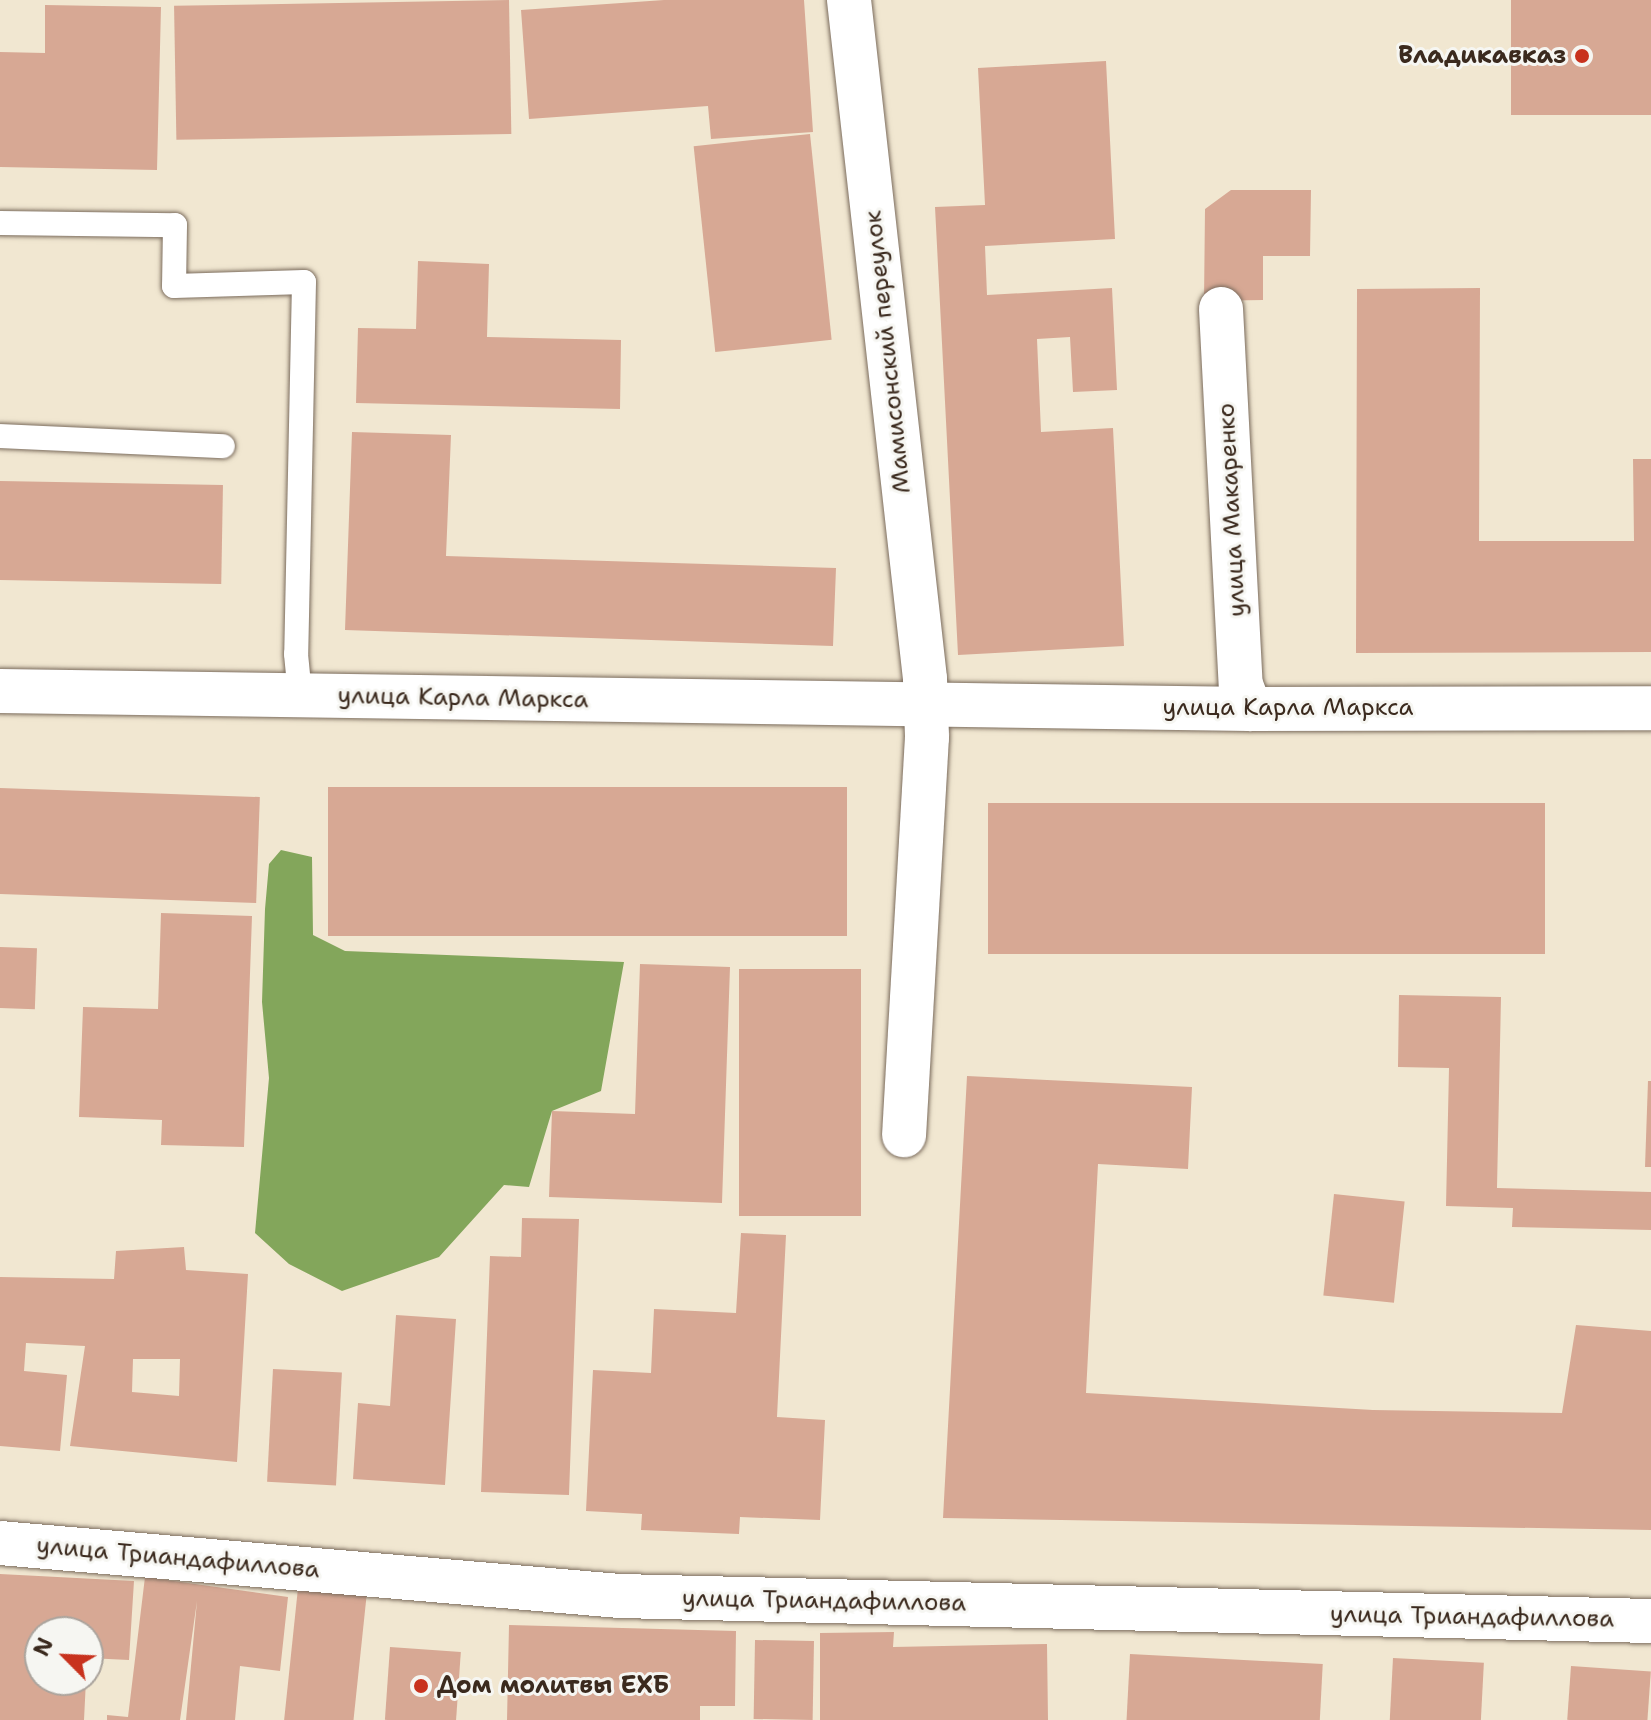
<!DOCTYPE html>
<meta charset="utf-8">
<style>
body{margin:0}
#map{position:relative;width:1651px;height:1720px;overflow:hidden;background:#f1e7d1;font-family:"Shantell Sans",sans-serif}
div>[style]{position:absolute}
.forest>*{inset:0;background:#83a65b}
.building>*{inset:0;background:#d7a894;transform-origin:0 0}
.roads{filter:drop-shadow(0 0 2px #7b6c5d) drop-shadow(0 0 2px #7b6c5d)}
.lane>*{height:24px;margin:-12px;padding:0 12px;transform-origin:12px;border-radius:12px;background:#fff}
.street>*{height:44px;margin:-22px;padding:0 22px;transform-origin:22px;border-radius:22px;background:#fff}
.dots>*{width:22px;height:22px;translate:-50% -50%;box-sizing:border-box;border:4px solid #f6f6f2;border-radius:50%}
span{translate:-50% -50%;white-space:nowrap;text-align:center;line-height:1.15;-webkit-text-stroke:6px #f6f6f2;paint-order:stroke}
.poi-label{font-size:24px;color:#3b2a1e;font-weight:700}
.right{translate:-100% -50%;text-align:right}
.left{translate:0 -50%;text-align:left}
.street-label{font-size:24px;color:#3b2a1e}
.north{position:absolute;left:24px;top:1616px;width:80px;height:80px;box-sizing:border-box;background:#f6f6f2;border:2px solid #aba49d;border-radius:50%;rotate:294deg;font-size:22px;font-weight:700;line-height:32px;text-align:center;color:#3b2a1e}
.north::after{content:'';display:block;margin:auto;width:28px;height:36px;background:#c8321e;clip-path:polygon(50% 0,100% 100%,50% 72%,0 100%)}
</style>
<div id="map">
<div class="forest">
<i style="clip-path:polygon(281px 850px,312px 857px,313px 935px,345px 951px,624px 962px,601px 1091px,552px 1111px,529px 1187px,504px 1185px,439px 1257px,342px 1291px,289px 1264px,255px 1233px,269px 1078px,262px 1002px,265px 909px,269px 864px)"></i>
</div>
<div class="building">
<i style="left:509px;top:0;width:134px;height:335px;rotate:89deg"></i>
<i style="clip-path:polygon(664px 0,804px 0,813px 132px,711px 139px,708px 106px,529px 119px,521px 10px)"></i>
<i style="left:1511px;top:0;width:140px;height:115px"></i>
<i style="clip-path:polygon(45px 5px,161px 7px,157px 170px,0 167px,0 52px,45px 53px)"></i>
<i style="clip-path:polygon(1106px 61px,1115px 239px,985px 246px,987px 295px,1112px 288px,1117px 390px,1073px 392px,1070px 337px,1037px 339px,1041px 432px,1113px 428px,1124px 646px,958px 655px,935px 207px,985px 205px,978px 68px)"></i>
<i style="left:810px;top:134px;width:207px;height:117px;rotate:84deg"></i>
<i style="clip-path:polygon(1231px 190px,1311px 190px,1310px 256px,1263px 256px,1263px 300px,1204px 301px,1205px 209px)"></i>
<i style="clip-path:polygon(418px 261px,489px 264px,487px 337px,621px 340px,620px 409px,356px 403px,358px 328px,416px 329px)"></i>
<i style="clip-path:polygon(1480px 288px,1479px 541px,1634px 541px,1633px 459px,1651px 459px,1651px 652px,1356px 653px,1357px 289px)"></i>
<i style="clip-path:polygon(352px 432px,451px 435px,446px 556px,836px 568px,833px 646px,345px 630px)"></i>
<i style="left:0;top:481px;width:223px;height:99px;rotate:1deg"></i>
<i style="left:328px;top:787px;width:519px;height:149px"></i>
<i style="left:0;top:788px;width:260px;height:106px;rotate:2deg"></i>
<i style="left:1545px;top:803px;width:151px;height:557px;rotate:90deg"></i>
<i style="clip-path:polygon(161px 913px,252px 916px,244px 1147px,161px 1145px,162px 1120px,79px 1117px,83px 1007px,158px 1009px)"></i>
<i style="left:0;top:947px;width:37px;height:61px;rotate:2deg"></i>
<i style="clip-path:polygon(640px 964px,730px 967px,722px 1203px,549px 1197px,552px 1111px,635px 1114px)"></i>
<i style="left:861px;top:969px;width:247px;height:122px;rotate:90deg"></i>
<i style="clip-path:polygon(1399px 995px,1501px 997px,1497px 1188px,1651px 1192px,1651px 1230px,1512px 1227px,1513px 1208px,1446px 1206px,1449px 1068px,1398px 1067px)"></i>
<i style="clip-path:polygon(967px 1076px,1192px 1087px,1188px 1169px,1098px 1164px,1086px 1393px,1373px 1410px,1562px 1413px,1576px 1325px,1651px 1331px,1651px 1530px,943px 1518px)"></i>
<i style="clip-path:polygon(1648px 1081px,1651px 1081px,1651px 1167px,1645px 1167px)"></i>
<i style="left:1334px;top:1194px;width:71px;height:102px;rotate:6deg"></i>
<i style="clip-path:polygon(522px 1218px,579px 1219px,569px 1495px,481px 1492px,490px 1256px,521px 1257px)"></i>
<i style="clip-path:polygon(741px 1233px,786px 1235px,777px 1417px,825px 1420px,820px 1520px,740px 1517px,739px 1534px,641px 1530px,642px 1514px,586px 1511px,593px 1370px,651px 1373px,654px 1309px,736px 1313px)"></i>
<i style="clip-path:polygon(evenodd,184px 1247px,186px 1270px,248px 1274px,237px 1462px,70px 1446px,85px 1346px,26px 1343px,24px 1371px,67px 1375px,60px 1451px,0 1446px,0 1277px,114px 1279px,116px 1251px,184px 1247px,133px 1359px,180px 1359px,179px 1396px,132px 1392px,133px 1359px)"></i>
<i style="clip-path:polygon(396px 1315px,456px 1319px,445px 1485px,353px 1479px,358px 1403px,390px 1406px)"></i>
<i style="left:273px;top:1369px;width:69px;height:113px;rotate:3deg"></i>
<i style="clip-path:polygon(0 1574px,134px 1581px,129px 1660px,88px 1658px,88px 1632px,40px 1632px,40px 1680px,86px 1680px,84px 1720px,0 1720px)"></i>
<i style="clip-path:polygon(145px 1577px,288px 1597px,280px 1671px,240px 1666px,235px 1720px,186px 1720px,197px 1601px,180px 1720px,107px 1720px,107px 1715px,128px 1717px)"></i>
<i style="left:298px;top:1588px;width:69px;height:133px;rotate:6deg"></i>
<i style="clip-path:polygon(509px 1625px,736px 1631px,735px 1706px,700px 1706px,700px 1720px,507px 1720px)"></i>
<i style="clip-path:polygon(894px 1632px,893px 1647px,1047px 1644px,1048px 1720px,820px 1720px,820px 1633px)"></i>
<i style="left:814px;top:1641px;width:79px;height:59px;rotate:91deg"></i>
<i style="left:390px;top:1647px;width:71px;height:73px;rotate:4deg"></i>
<i style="left:1130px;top:1654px;width:193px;height:66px;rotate:3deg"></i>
<i style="left:1393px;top:1658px;width:91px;height:62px;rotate:3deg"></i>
<i style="left:1571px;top:1666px;width:80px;height:54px;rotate:4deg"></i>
</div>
<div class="roads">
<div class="lane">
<i style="left:0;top:223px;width:175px;rotate:0.7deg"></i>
<i style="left:175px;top:225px;width:61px;rotate:90.9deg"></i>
<i style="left:174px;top:286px;width:130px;rotate:-1.8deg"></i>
<i style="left:304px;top:282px;width:372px;rotate:91.2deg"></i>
<i style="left:296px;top:654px;width:41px;rotate:84.4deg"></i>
<i style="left:0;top:436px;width:223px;rotate:2.6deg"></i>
</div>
<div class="street">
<i style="left:849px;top:0;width:683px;rotate:83.61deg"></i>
<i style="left:925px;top:679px;width:58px;rotate:88deg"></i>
<i style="left:927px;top:737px;width:399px;rotate:93.3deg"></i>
<i style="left:1221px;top:309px;width:377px;rotate:87deg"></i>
<i style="left:1241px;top:685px;width:26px;rotate:69deg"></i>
<i style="left:0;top:691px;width:1250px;rotate:0.83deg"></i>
<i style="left:1250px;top:709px;width:401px;rotate:-0.1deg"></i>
<i style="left:0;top:1543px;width:622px;rotate:4.89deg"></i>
<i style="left:620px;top:1596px;width:1031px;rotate:1.39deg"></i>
</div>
</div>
<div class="dots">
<i style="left:1582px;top:56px;background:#c8321e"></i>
<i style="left:421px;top:1686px;background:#c8321e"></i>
</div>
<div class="poi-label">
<span class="right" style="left:1566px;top:56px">Владикавказ</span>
<span class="left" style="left:437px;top:1686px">Дом молитвы ЕХБ</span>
</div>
<div class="street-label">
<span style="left:888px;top:352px;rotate:-96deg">Мамисонский переулок</span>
<span style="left:1232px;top:510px;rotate:-93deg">улица Макаренко</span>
<span style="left:463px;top:698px;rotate:1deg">улица Карла Маркса</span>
<span style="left:1288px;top:708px">улица Карла Маркса</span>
<span style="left:178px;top:1558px;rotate:5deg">улица Триандафиллова</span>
<span style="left:824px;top:1601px;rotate:1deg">улица Триандафиллова</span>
<span style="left:1472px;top:1617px;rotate:1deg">улица Триандафиллова</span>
</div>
<div class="north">N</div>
</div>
